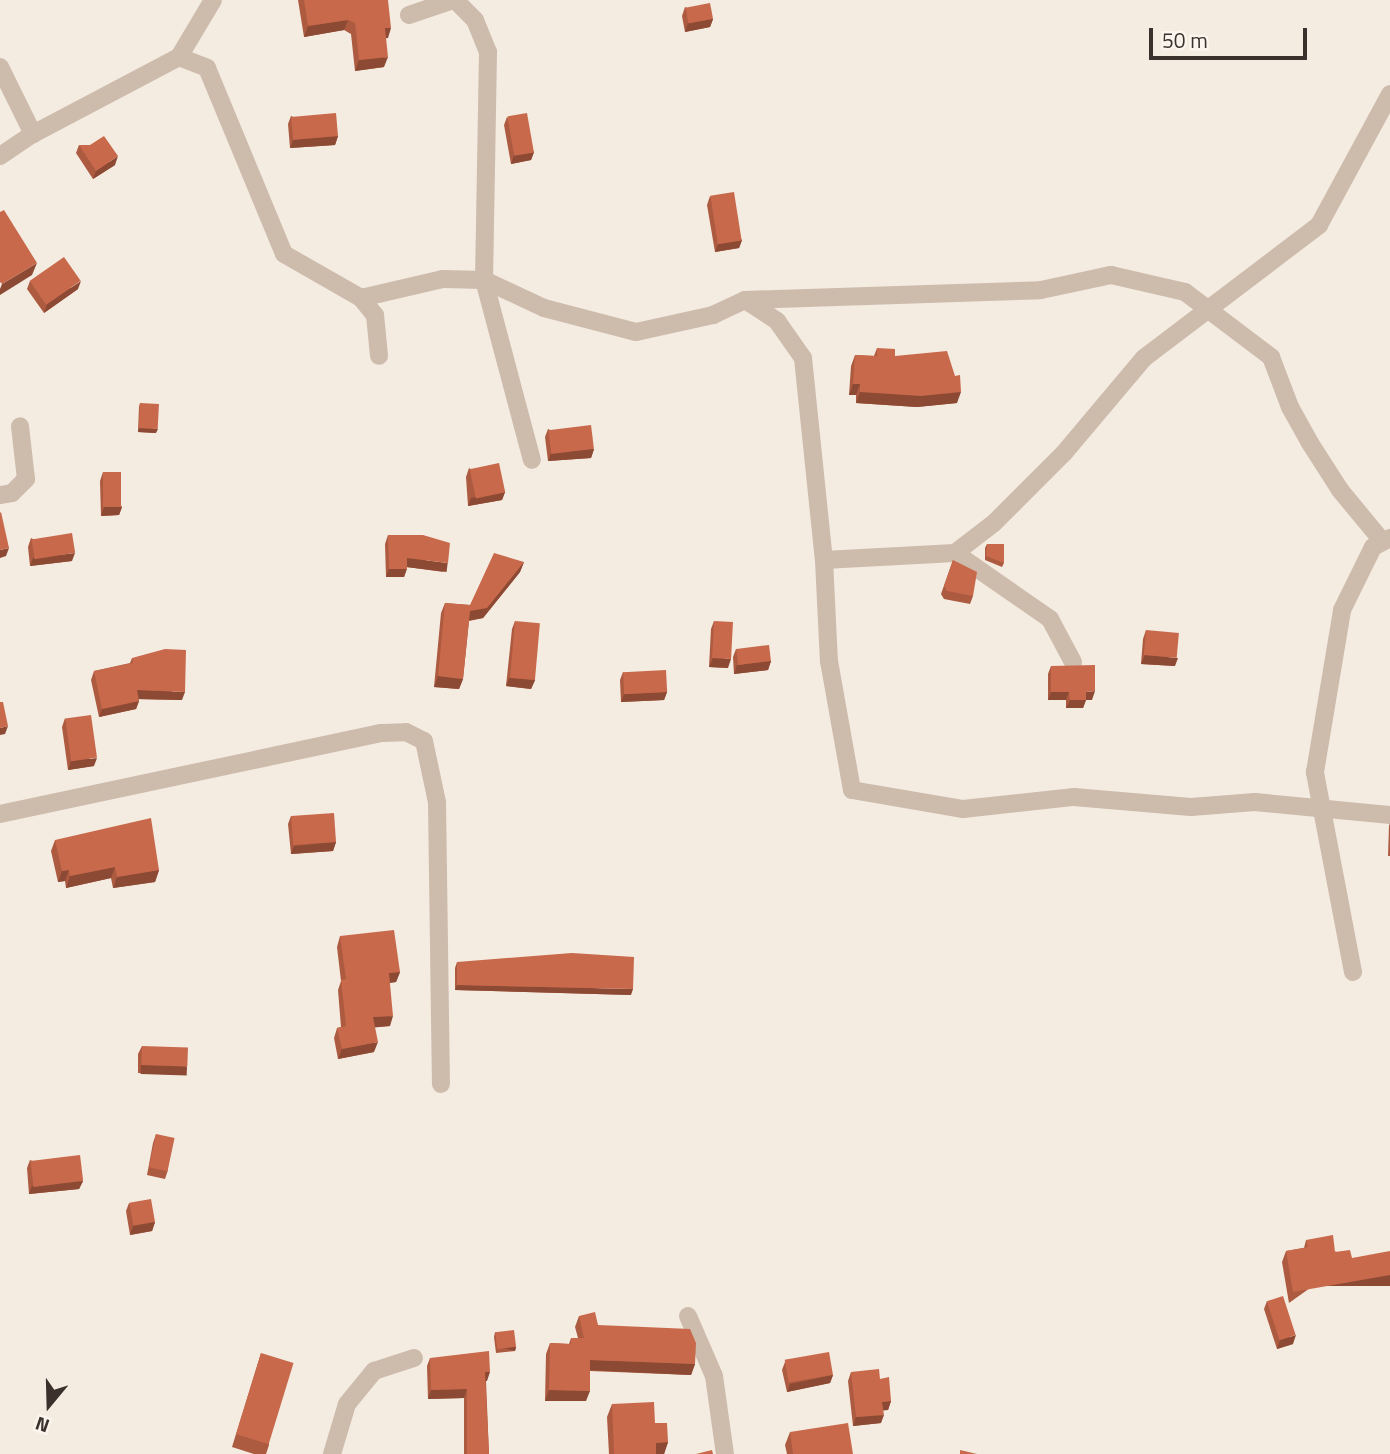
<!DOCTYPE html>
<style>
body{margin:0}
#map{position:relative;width:1390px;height:1454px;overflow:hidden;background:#f4ebe1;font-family:"Titillium Web",sans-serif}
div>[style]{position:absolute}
.minor>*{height:18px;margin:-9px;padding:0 9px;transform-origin:9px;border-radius:9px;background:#cdbbac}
.wall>*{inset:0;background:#ac5a40}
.shaded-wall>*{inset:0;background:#8c4a34;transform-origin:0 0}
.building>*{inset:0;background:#c8694b;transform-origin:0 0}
span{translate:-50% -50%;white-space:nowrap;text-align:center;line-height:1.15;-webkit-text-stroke:5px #fbf5ee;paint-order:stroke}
.north{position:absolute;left:14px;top:1370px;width:70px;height:70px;-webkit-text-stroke:5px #fbf5ee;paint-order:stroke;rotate:199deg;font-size:19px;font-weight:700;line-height:28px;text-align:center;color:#3b302b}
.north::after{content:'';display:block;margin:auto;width:24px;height:32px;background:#3b302b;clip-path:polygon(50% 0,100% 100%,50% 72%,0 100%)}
.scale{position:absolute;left:1149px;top:28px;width:158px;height:32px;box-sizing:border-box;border:4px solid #3b302b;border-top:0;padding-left:9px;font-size:21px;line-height:24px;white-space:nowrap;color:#3b302b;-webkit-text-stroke:5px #fbf5ee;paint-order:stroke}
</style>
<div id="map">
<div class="minor">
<i style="left:455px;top:0;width:28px;rotate:45deg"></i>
<i style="left:475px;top:20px;width:35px;rotate:68deg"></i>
<i style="left:488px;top:52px;width:228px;rotate:91deg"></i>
<i style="left:484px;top:280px;width:186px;rotate:75.1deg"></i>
<i style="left:409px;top:15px;width:46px;rotate:-18.8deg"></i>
<i style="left:179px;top:57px;width:66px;rotate:-59.2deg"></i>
<i style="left:0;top:67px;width:75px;rotate:63.8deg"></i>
<i style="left:0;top:156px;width:40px;rotate:-34deg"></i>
<i style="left:33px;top:134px;width:165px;rotate:-27.8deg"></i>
<i style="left:179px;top:57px;width:30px;rotate:21deg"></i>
<i style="left:207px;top:68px;width:201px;rotate:67.5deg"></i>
<i style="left:284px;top:254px;width:89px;rotate:29.7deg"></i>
<i style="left:361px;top:298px;width:84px;rotate:-13deg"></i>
<i style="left:443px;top:279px;width:41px;rotate:1.4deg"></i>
<i style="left:484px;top:280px;width:66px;rotate:25deg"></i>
<i style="left:544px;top:308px;width:95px;rotate:14.6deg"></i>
<i style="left:636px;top:332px;width:79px;rotate:-12.4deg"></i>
<i style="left:713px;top:315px;width:35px;rotate:-25deg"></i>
<i style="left:745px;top:300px;width:296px;rotate:-1.9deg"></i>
<i style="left:1041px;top:290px;width:72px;rotate:-12.1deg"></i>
<i style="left:1111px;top:275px;width:76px;rotate:12.9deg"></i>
<i style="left:1185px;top:292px;width:108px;rotate:37.1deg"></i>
<i style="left:1271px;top:357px;width:53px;rotate:69.2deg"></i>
<i style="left:1290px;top:407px;width:41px;rotate:60.9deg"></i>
<i style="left:1310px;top:443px;width:56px;rotate:57.4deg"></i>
<i style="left:1340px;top:490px;width:67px;rotate:50.4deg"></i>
<i style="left:361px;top:298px;width:22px;rotate:51deg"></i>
<i style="left:375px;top:315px;width:41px;rotate:84.4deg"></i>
<i style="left:745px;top:300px;width:38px;rotate:33deg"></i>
<i style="left:777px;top:321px;width:45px;rotate:54.9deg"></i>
<i style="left:803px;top:358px;width:203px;rotate:84.1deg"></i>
<i style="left:824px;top:560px;width:101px;rotate:87.2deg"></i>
<i style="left:829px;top:661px;width:131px;rotate:79.9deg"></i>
<i style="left:852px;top:790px;width:113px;rotate:9.7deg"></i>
<i style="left:963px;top:809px;width:112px;rotate:-6.2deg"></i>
<i style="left:1074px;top:797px;width:117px;rotate:4.9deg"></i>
<i style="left:1191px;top:807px;width:64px;rotate:-4.5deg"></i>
<i style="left:1255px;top:802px;width:136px;rotate:5.5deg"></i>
<i style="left:0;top:495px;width:12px;rotate:-9deg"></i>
<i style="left:12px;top:493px;width:20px;rotate:-45deg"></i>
<i style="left:26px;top:479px;width:53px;rotate:-96.5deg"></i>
<i style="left:955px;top:553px;width:116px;rotate:34.8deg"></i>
<i style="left:1050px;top:619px;width:49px;rotate:61.9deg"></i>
<i style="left:824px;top:560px;width:131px;rotate:-3.1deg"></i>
<i style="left:955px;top:553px;width:49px;rotate:-37.6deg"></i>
<i style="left:994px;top:523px;width:99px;rotate:-45deg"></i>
<i style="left:1064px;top:453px;width:124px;rotate:-49.9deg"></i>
<i style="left:1144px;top:358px;width:220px;rotate:-37.2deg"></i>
<i style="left:1319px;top:225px;width:149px;rotate:-61.5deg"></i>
<i style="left:0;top:814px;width:390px;rotate:-12deg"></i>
<i style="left:382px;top:733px;width:24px;rotate:-2deg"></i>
<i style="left:406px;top:732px;width:20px;rotate:27deg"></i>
<i style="left:424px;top:741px;width:62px;rotate:78deg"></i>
<i style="left:437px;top:802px;width:282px;rotate:89.2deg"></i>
<i style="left:1353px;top:972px;width:204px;rotate:-100.8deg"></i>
<i style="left:1315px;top:772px;width:164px;rotate:-80.5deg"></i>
<i style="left:1342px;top:610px;width:70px;rotate:-63.8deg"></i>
<i style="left:1373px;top:547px;width:19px;rotate:-28deg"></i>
<i style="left:688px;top:1316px;width:65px;rotate:66.6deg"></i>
<i style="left:714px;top:1376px;width:79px;rotate:82deg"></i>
<i style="left:332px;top:1454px;width:52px;rotate:-73.3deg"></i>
<i style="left:347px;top:1404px;width:43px;rotate:-50.7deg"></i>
<i style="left:374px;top:1371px;width:42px;rotate:-18deg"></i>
</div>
<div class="wall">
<i style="clip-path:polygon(298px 0,388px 0,388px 38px,386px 38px,384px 67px,355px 71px,351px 34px,344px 30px,304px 37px)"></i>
<i style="clip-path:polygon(685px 7px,713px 19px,710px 27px,685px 32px,682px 16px)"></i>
<i style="clip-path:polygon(291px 116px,338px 136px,335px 145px,290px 148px,288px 124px)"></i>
<i style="clip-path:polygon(507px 117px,534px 152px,531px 160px,511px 164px,504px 125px)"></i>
<i style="clip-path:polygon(79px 145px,115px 165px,93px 179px,76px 153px)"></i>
<i style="clip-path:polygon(710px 196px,742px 240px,739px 248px,715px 252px,707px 205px)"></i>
<i style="clip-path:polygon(30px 281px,78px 289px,44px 313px,27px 289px)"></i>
<i style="clip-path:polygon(877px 348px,895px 356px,957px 403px,917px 407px,856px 403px,856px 395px,849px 395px,851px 366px,855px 355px,874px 356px)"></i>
<i style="clip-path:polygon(140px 403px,156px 433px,138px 432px,139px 407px)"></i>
<i style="clip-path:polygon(548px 429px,594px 449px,591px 458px,548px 461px,545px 437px)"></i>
<i style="clip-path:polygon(469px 468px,505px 492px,502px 500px,468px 506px,466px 477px)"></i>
<i style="clip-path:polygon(103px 472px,122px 507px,119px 515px,101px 516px,100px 481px)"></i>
<i style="clip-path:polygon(388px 535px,444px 572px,407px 567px,404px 577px,386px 577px,385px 544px)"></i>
<i style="clip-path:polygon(31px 538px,72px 561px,30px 566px,28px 547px)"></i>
<i style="clip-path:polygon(987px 544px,1004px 563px,1002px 567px,985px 560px,985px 548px)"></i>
<i style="clip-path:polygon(953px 560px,973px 596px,970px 604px,944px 599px,941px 594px)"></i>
<i style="clip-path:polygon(524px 562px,520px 572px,483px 618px,469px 621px,463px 679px,459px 689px,434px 687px,441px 613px,445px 603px,470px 605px)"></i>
<i style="clip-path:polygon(515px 621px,535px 680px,531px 689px,506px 686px,512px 629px)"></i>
<i style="clip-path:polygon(714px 621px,728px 668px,709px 667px,711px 629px)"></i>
<i style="clip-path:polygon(1146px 630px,1175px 666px,1141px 664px,1143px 639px)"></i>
<i style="clip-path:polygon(736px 649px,771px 661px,768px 670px,734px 674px,733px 657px)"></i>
<i style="clip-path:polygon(132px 658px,182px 700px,139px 699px,139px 701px,136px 709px,99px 717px,91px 680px,94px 671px,130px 663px)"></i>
<i style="clip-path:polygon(1051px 666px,1092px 700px,1086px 700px,1083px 708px,1066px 708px,1066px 700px,1048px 700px,1048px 674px)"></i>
<i style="clip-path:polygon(623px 672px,667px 692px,664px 700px,621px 702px,620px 680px)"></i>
<i style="clip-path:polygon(65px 718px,94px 766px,68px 770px,62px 727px)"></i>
<i style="clip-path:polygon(291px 816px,336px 842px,333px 851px,291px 854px,288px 824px)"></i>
<i style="clip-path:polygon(1390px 823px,1390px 856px,1388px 856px,1389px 826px)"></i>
<i style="clip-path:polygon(55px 840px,159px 870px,155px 882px,113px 888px,111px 878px,66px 888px,65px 881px,58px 882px,51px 851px)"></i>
<i style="clip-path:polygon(340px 936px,400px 972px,396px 982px,390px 983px,390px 1026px,375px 1027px,374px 1052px,338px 1059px,334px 1038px,337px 1028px,341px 1027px,338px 990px,341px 981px,337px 947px)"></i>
<i style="clip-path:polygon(457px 962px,631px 995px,455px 990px,455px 968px)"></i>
<i style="clip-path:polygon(142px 1046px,187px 1067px,184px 1075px,138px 1073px,138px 1054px)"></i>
<i style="clip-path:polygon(156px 1134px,168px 1170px,165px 1179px,147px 1175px,153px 1143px)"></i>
<i style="clip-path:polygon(30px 1160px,83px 1181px,79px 1189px,29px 1194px,27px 1168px)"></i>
<i style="clip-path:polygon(129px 1203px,155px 1222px,152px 1231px,130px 1235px,126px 1211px)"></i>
<i style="clip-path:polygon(1306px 1240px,1352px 1258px,1289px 1303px,1282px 1262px,1286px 1251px,1304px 1248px)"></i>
<i style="clip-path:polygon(1267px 1301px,1293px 1344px,1277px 1349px,1264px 1309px)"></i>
<i style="clip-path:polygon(579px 1316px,598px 1325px,695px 1364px,691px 1375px,590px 1371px,586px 1401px,545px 1401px,546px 1354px,550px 1343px,569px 1344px,571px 1338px,578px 1338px,575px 1327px)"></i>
<i style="clip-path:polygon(495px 1332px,516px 1347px,515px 1351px,496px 1353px,494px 1337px)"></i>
<i style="clip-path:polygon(261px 1353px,269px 1445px,266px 1454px,254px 1454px,232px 1447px)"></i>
<i style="clip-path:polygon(430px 1358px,487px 1381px,486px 1381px,489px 1454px,464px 1454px,464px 1398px,428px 1399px,427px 1366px)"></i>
<i style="clip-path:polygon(785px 1362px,833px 1375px,830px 1383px,787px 1392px,782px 1370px)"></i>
<i style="clip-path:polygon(851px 1372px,880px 1379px,891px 1401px,888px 1410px,883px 1410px,881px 1423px,853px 1426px,848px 1381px)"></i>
<i style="clip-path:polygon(612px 1404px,655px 1423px,668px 1442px,664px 1454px,609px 1454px,607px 1417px)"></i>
<i style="clip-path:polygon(790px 1432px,853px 1454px,787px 1454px,785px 1445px)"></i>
</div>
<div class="shaded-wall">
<i style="clip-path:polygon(713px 19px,710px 27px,685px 32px,688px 23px)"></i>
<i style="clip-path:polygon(348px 20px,344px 30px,304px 37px,308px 26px)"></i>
<i style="clip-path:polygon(385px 28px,391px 28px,388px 38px,381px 39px)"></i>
<i style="clip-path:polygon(388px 57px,384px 67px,355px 71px,359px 60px)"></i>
<i style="clip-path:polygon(338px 136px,335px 145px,290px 148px,293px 140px)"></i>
<i style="clip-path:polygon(534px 152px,531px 160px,511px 164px,514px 155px)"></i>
<i style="clip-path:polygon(118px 156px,115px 165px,93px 179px,96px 171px)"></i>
<i style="clip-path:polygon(742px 240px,739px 248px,715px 252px,718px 244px)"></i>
<i style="clip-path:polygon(37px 263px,32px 275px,0 295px,0 289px,2px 284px)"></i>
<i style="clip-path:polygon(81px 281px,78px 289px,44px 313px,47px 304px)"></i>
<i style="clip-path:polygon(853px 384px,860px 384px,856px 395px,849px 395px)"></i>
<i style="clip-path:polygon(860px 392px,961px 392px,957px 403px,917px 407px,856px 403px)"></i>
<i style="clip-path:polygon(139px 428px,158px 429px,156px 433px,138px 432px)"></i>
<i style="clip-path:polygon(594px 449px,591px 458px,548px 461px,551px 453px)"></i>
<i style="clip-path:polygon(505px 492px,502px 500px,468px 506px,471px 498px)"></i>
<i style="clip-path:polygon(104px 507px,122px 507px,119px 515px,101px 516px)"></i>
<i style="clip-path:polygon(9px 548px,6px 556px,0 558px,0 550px)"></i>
<i style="clip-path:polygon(75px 553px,72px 561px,30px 566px,33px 558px)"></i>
<i style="left:407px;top:558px;width:41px;height:9px;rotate:7deg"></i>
<i style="clip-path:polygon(524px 562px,520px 572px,483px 618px,466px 621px,470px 611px)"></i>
<i style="clip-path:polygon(389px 569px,407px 569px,404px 577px,386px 577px)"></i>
<i style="clip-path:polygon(1145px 655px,1178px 658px,1175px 666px,1141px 664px)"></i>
<i style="clip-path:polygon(713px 658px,731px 659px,728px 668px,709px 667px)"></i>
<i style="clip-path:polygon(771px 661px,768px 670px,734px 674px,737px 665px)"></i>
<i style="clip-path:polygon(438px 676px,463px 679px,459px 689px,434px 687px)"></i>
<i style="clip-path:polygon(509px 678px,535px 680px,531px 689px,506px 686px)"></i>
<i style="clip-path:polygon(137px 690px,185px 692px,182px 700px,134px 699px)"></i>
<i style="clip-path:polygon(1095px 691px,1092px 700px,1086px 700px,1083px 708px,1066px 708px,1070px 700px,1086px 692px)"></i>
<i style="clip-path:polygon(667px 692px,664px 700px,621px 702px,624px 694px)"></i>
<i style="clip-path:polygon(1051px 692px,1069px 692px,1066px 700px,1048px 700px)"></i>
<i style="clip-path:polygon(139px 701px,136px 709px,99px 717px,102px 709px)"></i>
<i style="clip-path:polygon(8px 726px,5px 734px,0 735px,0 728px)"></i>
<i style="clip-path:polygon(97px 758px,94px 766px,68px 770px,71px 761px)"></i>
<i style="clip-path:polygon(336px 842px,333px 851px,291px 854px,294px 846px)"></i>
<i style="clip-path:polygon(115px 867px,111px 878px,66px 888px,70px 876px)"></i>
<i style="clip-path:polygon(69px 870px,65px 881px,58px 882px,62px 871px)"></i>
<i style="clip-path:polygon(159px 870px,155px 882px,113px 888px,117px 877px)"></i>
<i style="clip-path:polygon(400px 972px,396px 982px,386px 983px,389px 973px)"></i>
<i style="clip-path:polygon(457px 985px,633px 989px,631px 995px,455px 990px)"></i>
<i style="clip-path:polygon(393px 1016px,390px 1026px,369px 1028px,373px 1017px)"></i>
<i style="clip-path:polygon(378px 1042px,374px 1052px,338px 1059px,342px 1049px)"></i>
<i style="left:141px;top:1065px;width:46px;height:9px;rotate:2deg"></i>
<i style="clip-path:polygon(83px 1181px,79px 1189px,29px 1194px,32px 1186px)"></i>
<i style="clip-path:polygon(155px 1222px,152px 1231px,130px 1235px,133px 1226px)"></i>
<i style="left:1390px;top:1275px;width:11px;height:98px;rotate:90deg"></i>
<i style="clip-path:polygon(1296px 1335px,1293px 1344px,1277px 1349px,1280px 1340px)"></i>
<i style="left:516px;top:1347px;width:4px;height:19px;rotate:104deg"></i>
<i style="clip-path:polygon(590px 1360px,695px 1364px,691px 1375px,586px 1370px)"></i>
<i style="clip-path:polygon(485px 1372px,490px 1372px,487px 1381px,482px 1381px)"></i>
<i style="clip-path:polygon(833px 1375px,830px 1383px,787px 1392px,790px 1384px)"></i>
<i style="clip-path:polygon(467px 1389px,464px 1398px,428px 1399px,431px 1390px)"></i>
<i style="clip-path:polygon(549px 1390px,590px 1391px,586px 1401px,545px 1401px)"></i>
<i style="clip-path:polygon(891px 1401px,888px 1410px,879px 1411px,882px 1402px)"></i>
<i style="clip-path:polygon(884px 1415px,881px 1423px,853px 1426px,856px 1417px)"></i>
<i style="clip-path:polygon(668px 1442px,664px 1454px,652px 1454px,656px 1443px)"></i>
</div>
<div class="building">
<i style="clip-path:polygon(304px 0,388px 0,391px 28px,385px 28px,388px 57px,359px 60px,355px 23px,348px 20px,308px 26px)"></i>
<i style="left:710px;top:3px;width:16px;height:25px;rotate:79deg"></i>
<i style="left:336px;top:113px;width:23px;height:45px;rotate:85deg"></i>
<i style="left:527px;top:113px;width:40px;height:20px;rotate:80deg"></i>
<i style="clip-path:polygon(104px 136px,118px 156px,96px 171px,79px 145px,90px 145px)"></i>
<i style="left:734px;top:192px;width:49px;height:24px;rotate:81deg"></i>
<i style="clip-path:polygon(4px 210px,37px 263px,2px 284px,0 282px,0 212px)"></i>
<i style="left:64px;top:257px;width:29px;height:42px;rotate:55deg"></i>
<i style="clip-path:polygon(877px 348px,895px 349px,895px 356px,947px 351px,955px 376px,960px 375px,961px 392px,921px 396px,860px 392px,860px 384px,853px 384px,855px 355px,877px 356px)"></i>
<i style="left:140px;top:403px;width:19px;height:25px;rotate:3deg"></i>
<i style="left:591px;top:425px;width:24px;height:43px;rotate:83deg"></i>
<i style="left:499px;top:463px;width:30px;height:30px;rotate:78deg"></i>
<i style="left:103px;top:472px;width:18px;height:35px"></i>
<i style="clip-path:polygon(1px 512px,9px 548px,0 550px,0 513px)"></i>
<i style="left:72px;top:533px;width:20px;height:41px;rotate:81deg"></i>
<i style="clip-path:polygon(388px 535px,423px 535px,450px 543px,448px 563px,407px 558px,407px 569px,389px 569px)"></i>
<i style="clip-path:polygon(987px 544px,1004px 544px,1004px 563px,986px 556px)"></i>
<i style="clip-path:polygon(494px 553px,524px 562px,487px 608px,470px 611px,463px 679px,438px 676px,445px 603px,470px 605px)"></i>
<i style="clip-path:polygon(953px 560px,977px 572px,973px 596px,947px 591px,944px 586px)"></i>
<i style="left:515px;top:621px;width:25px;height:57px;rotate:5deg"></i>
<i style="left:714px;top:621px;width:19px;height:37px;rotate:3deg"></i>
<i style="left:1146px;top:630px;width:33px;height:25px;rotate:5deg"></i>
<i style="left:769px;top:645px;width:16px;height:33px;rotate:83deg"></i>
<i style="clip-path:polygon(165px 649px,186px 650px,185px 692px,137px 690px,139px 701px,102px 709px,94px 671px,133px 663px,132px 658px)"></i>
<i style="clip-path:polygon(1095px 665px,1095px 691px,1086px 692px,1086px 700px,1070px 700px,1069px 692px,1051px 692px,1051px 666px)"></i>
<i style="left:666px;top:670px;width:22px;height:43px;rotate:87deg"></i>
<i style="clip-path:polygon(0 702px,3px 702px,8px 726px,0 728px)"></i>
<i style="left:91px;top:715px;width:43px;height:26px;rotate:82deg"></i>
<i style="left:334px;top:813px;width:29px;height:43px;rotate:86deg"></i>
<i style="clip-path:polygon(151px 818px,159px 870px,117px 877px,115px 867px,70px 876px,69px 870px,62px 871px,55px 840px)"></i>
<i style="clip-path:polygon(394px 930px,400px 972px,389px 973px,393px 1016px,373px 1017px,378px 1042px,342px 1049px,337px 1028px,346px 1026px,341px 980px,346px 979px,340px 936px)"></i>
<i style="clip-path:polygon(572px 953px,634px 957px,633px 989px,457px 985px,457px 962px)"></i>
<i style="left:142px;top:1046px;width:46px;height:19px;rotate:2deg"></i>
<i style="left:156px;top:1134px;width:19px;height:34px;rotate:12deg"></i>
<i style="left:80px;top:1155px;width:26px;height:50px;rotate:83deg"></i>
<i style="left:151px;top:1199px;width:23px;height:22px;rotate:80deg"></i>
<i style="clip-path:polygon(1333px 1235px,1335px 1252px,1350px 1250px,1352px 1258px,1390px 1251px,1390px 1275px,1293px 1292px,1286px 1251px,1308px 1247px,1306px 1240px)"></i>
<i style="left:1283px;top:1296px;width:41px;height:17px;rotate:72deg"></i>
<i style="clip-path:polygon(595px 1312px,598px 1325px,690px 1329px,696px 1343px,695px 1364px,590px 1360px,590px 1391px,549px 1390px,550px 1343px,571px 1344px,571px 1338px,584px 1338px,579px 1316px)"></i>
<i style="left:514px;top:1330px;width:17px;height:19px;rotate:83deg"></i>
<i style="clip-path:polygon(489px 1351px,490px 1372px,485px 1372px,489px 1454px,467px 1454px,467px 1389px,431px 1390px,430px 1358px)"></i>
<i style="left:829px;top:1352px;width:23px;height:45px;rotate:80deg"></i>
<i style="left:261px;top:1353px;width:34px;height:85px;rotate:17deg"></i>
<i style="clip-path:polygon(879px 1369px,880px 1379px,889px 1377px,891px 1401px,882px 1402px,884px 1415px,856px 1417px,851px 1372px)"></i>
<i style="clip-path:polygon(654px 1402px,655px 1423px,667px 1423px,668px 1442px,656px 1443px,656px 1454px,614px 1454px,612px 1404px)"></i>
<i style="clip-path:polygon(848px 1423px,853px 1454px,793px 1454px,790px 1432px)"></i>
<i style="clip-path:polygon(712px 1450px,713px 1454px,696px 1454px)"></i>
<i style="clip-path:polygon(960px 1450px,977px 1454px,960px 1454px)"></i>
</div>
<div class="north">N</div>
<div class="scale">50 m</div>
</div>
